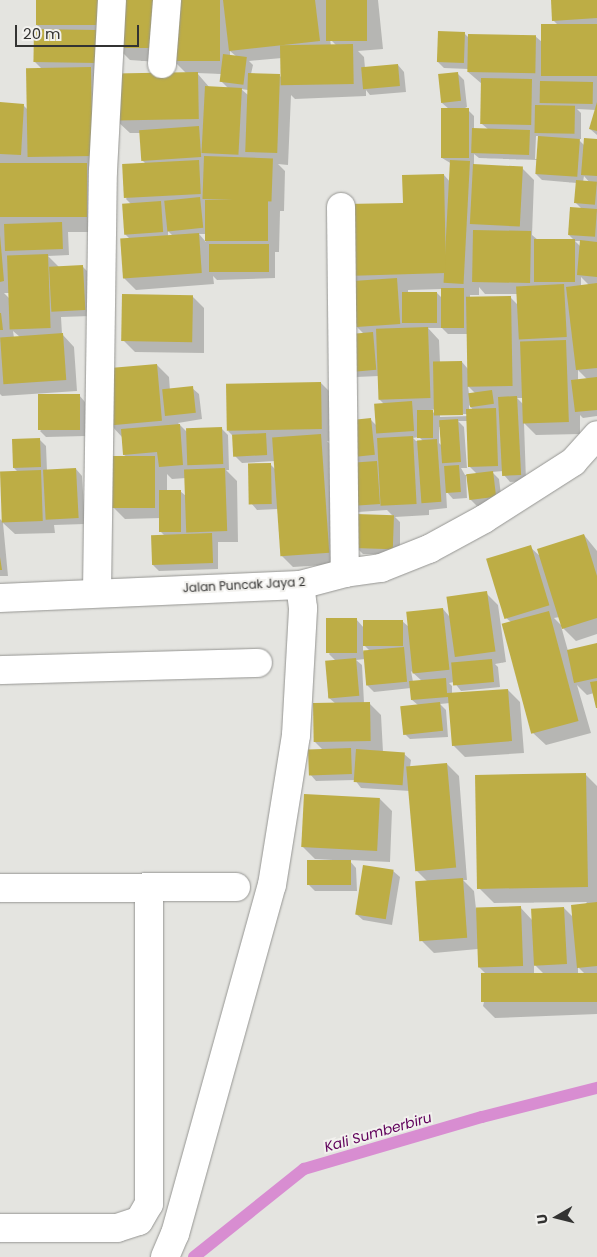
<!DOCTYPE html>
<style>
body{margin:0}
#map{position:relative;width:597px;height:1257px;overflow:hidden;background:#e4e4e0;font-family:Poppins,sans-serif}
div>[style]{position:absolute}
.shadow>*{inset:0;background:#0003}
.stream>*{height:12px;margin:-6px;padding:0 6px;transform-origin:6px;border-radius:6px;background:#d88dd1}
.building>*{inset:0;background:#bdad45;transform-origin:0 0}
.roads{filter:drop-shadow(0 0 1px #959592) drop-shadow(0 0 1px #959592)}
.street>*{height:28px;margin:-14px;padding:0 14px;transform-origin:14px;border-radius:14px;background:#fff}
span{translate:-50% -50%;white-space:nowrap;text-align:center;line-height:1.15;-webkit-text-stroke:4px #f2f1ee;paint-order:stroke}
.street-label{font-size:12px;color:#333332}
.water-label{font-size:14px;color:#5f005b;font-style:italic}
.north{position:absolute;left:532px;top:1192px;width:50px;height:50px;-webkit-text-stroke:4px #f2f1ee;paint-order:stroke;rotate:262deg;font-size:14px;font-weight:700;line-height:20px;text-align:center;color:#333332}
.north::after{content:'';display:block;margin:auto;width:18px;height:22px;background:#333332;clip-path:polygon(50% 0,100% 100%,50% 72%,0 100%)}
.scale{position:absolute;left:15px;top:25px;width:124px;height:22px;box-sizing:border-box;border:2px solid #333332;border-top:0;padding-left:6px;font-size:15px;line-height:18px;white-space:nowrap;color:#333332;-webkit-text-stroke:4px #f2f1ee;paint-order:stroke}
</style>
<div id="map">
<div class="shadow">
<i style="clip-path:polygon(evenodd,37px 0,108px 0,102px 232px,68px 232px,69px 255px,48px 256px,60px 268px,83px 267px,89px 273px,91px 316px,61px 317px,62px 334px,74px 347px,77px 391px,2px 396px,0 394px,0 104px,23px 105px,27px 109px,42px 69px,34px 61px,42px 30px,36px 24px,37px 0,4px 293px,9px 293px,10px 299px,4px 293px,37px 0,13px 331px,20px 337px,14px 338px,13px 331px)"></i>
<i style="clip-path:polygon(evenodd,121px 0,378px 0,383px 49px,358px 51px,364px 57px,365px 68px,398px 65px,404px 72px,406px 92px,370px 95px,366px 90px,366px 96px,295px 99px,291px 95px,288px 165px,278px 164px,285px 171px,284px 211px,280px 211px,279px 252px,275px 252px,275px 278px,217px 280px,213px 276px,214px 284px,136px 290px,124px 278px,130px 239px,125px 234px,131px 204px,126px 199px,147px 165px,143px 161px,140px 133px,130px 133px,117px 121px,187px 74px,174px 61px,172px 63px,130px 60px,118px 48px,121px 0,330px 39px,337px 46px,331px 46px,330px 39px,121px 0,230px 51px,237px 57px,230px 56px,230px 51px,121px 0,282px 58px,283px 79px,280px 76px,251px 74px,253px 65px,249px 61px,282px 58px,121px 0,197px 73px,222px 74px,221px 81px,229px 89px,210px 88px,197px 73px,121px 0,241px 89px,248px 90px,248px 95px,241px 89px,121px 0,168px 231px,173px 236px,168px 236px,168px 231px,121px 0,199px 234px,206px 234px,206px 242px,199px 234px)"></i>
<i style="clip-path:polygon(evenodd,552px 0,597px 0,597px 135px,590px 129px,596px 110px,577px 109px,581px 113px,581px 139px,578px 139px,585px 146px,597px 140px,597px 416px,583px 418px,580px 415px,580px 434px,536px 435px,524px 423px,526px 481px,510px 482px,504px 475px,503px 471px,492px 472px,499px 479px,502px 503px,477px 506px,470px 499px,468px 476px,466px 476px,467px 498px,453px 499px,446px 491px,447px 508px,429px 510px,429px 515px,395px 517px,400px 522px,400px 554px,363px 554px,357px 548px,393px 516px,387px 510px,358px 512px,352px 458px,371px 420px,376px 425px,384px 404px,379px 399px,379px 376px,356px 377px,349px 371px,363px 333px,357px 327px,347px 275px,404px 204px,444px 175px,451px 183px,452px 164px,442px 158px,449px 109px,442px 103px,457px 73px,464px 80px,467px 107px,461px 110px,468px 110px,474px 116px,474px 130px,489px 130px,482px 124px,482px 84px,468px 72px,468px 69px,444px 68px,438px 62px,464px 33px,469px 38px,535px 36px,542px 42px,558px 25px,553px 20px,552px 0,536px 136px,539px 136px,537px 159px,535px 159px,536px 136px,552px 0,474px 154px,479px 158px,537px 160px,536px 174px,542px 180px,577px 183px,575px 202px,582px 209px,569px 235px,575px 241px,538px 240px,532px 235px,534px 180px,522px 168px,474px 165px,474px 154px,552px 0,584px 176px,590px 183px,583px 182px,584px 176px,552px 0,575px 241px,581px 241px,581px 247px,575px 241px,552px 0,581px 277px,590px 286px,581px 287px,581px 277px,552px 0,479px 287px,485px 294px,517px 294px,518px 305px,511px 298px,470px 299px,470px 295px,479px 295px,479px 287px,552px 0,442px 289px,442px 298px,437px 293px,408px 293px,408px 290px,442px 289px,552px 0,428px 328px,442px 328px,448px 334px,467px 334px,468px 369px,462px 362px,440px 363px,439px 340px,428px 328px,552px 0,578px 370px,587px 379px,578px 380px,578px 370px,552px 0,468px 386px,475px 393px,469px 394px,468px 386px,552px 0,517px 398px,523px 398px,524px 405px,517px 398px,552px 0,469px 405px,474px 411px,469px 411px,469px 405px,552px 0,436px 409px,436px 415px,431px 410px,436px 409px,552px 0,440px 414px,470px 414px,470px 416px,440px 417px,440px 414px,552px 0,458px 421px,467px 421px,469px 466px,477px 474px,465px 475px,461px 468px,467px 468px,464px 427px,458px 421px,552px 0,439px 427px,441px 427px,443px 447px,439px 443px,439px 427px,552px 0,419px 437px,423px 441px,416px 441px,413px 438px,419px 437px)"></i>
<i style="clip-path:polygon(192px 296px,204px 308px,204px 353px,135px 352px,123px 340px)"></i>
<i style="clip-path:polygon(evenodd,157px 365px,169px 377px,170px 391px,192px 388px,199px 394px,202px 419px,178px 423px,188px 433px,221px 428px,228px 435px,229px 470px,226px 470px,237px 481px,238px 542px,218px 542px,218px 569px,159px 571px,153px 565px,165px 536px,161px 532px,161px 518px,125px 519px,113px 507px,127px 457px,124px 455px,122px 437px,110px 424px,157px 365px,167px 474px,172px 479px,186px 478px,186px 496px,180px 491px,167px 491px,167px 474px)"></i>
<i style="clip-path:polygon(321px 383px,333px 395px,334px 441px,327px 441px,333px 447px,340px 564px,293px 567px,281px 555px,278px 509px,257px 510px,251px 503px,270px 464px,275px 469px,275px 461px,242px 463px,235px 456px,234px 437px,228px 431px)"></i>
<i style="clip-path:polygon(79px 395px,85px 402px,86px 436px,46px 437px,40px 431px)"></i>
<i style="clip-path:polygon(39px 439px,46px 446px,47px 471px,76px 469px,82px 476px,85px 524px,54px 525px,55px 533px,15px 534px,3px 523px,8px 576px,0 576px,0 519px,3px 522px,18px 472px,14px 468px)"></i>
<i style="clip-path:polygon(evenodd,584px 535px,597px 551px,597px 634px,576px 641px,561px 626px,568px 651px,597px 644px,597px 706px,594px 693px,587px 695px,577px 685px,591px 733px,546px 745px,533px 733px,511px 622px,505px 617px,530px 547px,542px 558px,584px 535px,560px 617px,563px 627px,554px 618px,560px 617px)"></i>
<i style="clip-path:polygon(evenodd,486px 593px,498px 605px,506px 662px,495px 664px,498px 667px,500px 687px,461px 691px,454px 682px,449px 683px,452px 686px,452px 694px,508px 690px,520px 702px,524px 753px,465px 757px,453px 745px,450px 703px,440px 704px,446px 710px,448px 737px,410px 739px,404px 733px,418px 705px,412px 700px,411px 688px,374px 692px,367px 685px,365px 659px,356px 660px,362px 665px,364px 703px,369px 703px,381px 715px,383px 752px,404px 754px,411px 760px,410px 767px,447px 764px,459px 776px,467px 880px,463px 880px,474px 891px,476px 909px,520px 907px,532px 920px,564px 908px,574px 918px,587px 902px,494px 903px,478px 887px,585px 774px,597px 786px,597px 1014px,495px 1018px,483px 1006px,490px 978px,479px 967px,478px 949px,434px 953px,422px 941px,428px 882px,416px 870px,410px 791px,361px 788px,355px 780px,316px 781px,310px 774px,323px 750px,315px 742px,336px 704px,328px 697px,335px 660px,329px 654px,356px 619px,364px 628px,402px 621px,409px 627px,443px 609px,449px 616px,486px 593px,363px 644px,370px 651px,363px 652px,363px 644px,486px 593px,411px 671px,422px 681px,413px 682px,411px 671px,486px 593px,534px 964px,546px 976px,534px 976px,534px 964px,486px 593px,578px 967px,586px 975px,578px 975px,578px 967px)"></i>
<i style="clip-path:polygon(380px 799px,392px 811px,390px 862px,349px 860px,356px 868px,357px 891px,315px 891px,309px 885px,333px 860px,315px 859px,303px 847px)"></i>
<i style="clip-path:polygon(393px 871px,400px 877px,392px 925px,363px 920px,356px 914px)"></i>
</div>
<div class="stream">
<i style="left:194px;top:1257px;width:141px;rotate:-38.7deg"></i>
<i style="left:304px;top:1169px;width:185px;rotate:-16.3deg"></i>
<i style="left:482px;top:1117px;width:119px;rotate:-14.2deg"></i>
</div>
<div class="building">
<i style="left:36px;top:0;width:62px;height:25px"></i>
<i style="left:120px;top:0;width:43px;height:48px"></i>
<i style="left:175px;top:0;width:45px;height:61px"></i>
<i style="clip-path:polygon(223px 0,315px 0,320px 41px,229px 51px)"></i>
<i style="left:326px;top:0;width:41px;height:41px"></i>
<i style="clip-path:polygon(551px 0,597px 0,597px 18px,552px 21px)"></i>
<i style="left:541px;top:24px;width:56px;height:52px"></i>
<i style="left:34px;top:29px;width:63px;height:33px;rotate:1deg"></i>
<i style="left:438px;top:31px;width:27px;height:31px;rotate:2deg"></i>
<i style="left:468px;top:34px;width:68px;height:38px;rotate:1deg"></i>
<i style="left:353px;top:44px;width:40px;height:73px;rotate:89deg"></i>
<i style="left:223px;top:54px;width:24px;height:28px;rotate:7deg"></i>
<i style="left:398px;top:64px;width:22px;height:37px;rotate:85deg"></i>
<i style="left:91px;top:67px;width:89px;height:65px;rotate:89deg"></i>
<i style="left:198px;top:72px;width:47px;height:83px;rotate:89deg"></i>
<i style="left:458px;top:72px;width:29px;height:20px;rotate:84deg"></i>
<i style="left:248px;top:73px;width:32px;height:79px;rotate:2deg"></i>
<i style="left:481px;top:78px;width:51px;height:46px;rotate:1deg"></i>
<i style="left:540px;top:81px;width:53px;height:22px;rotate:1deg"></i>
<i style="left:205px;top:86px;width:37px;height:67px;rotate:3deg"></i>
<i style="clip-path:polygon(0 102px,24px 104px,21px 155px,0 154px)"></i>
<i style="clip-path:polygon(597px 102px,597px 131px,589px 129px)"></i>
<i style="left:535px;top:105px;width:40px;height:28px;rotate:1deg"></i>
<i style="left:441px;top:108px;width:28px;height:50px"></i>
<i style="left:199px;top:126px;width:31px;height:60px;rotate:86deg"></i>
<i style="left:472px;top:128px;width:58px;height:25px;rotate:2deg"></i>
<i style="left:538px;top:136px;width:42px;height:38px;rotate:4deg"></i>
<i style="clip-path:polygon(584px 138px,597px 139px,597px 176px,581px 175px)"></i>
<i style="left:204px;top:156px;width:69px;height:43px;rotate:2deg"></i>
<i style="left:199px;top:160px;width:34px;height:77px;rotate:87deg"></i>
<i style="left:450px;top:160px;width:20px;height:123px;rotate:3deg"></i>
<i style="left:0;top:163px;width:87px;height:54px"></i>
<i style="left:473px;top:164px;width:50px;height:60px;rotate:3deg"></i>
<i style="clip-path:polygon(444px 174px,446px 273px,346px 276px,345px 204px,403px 203px,402px 175px)"></i>
<i style="left:576px;top:180px;width:21px;height:23px;rotate:5deg"></i>
<i style="left:200px;top:197px;width:31px;height:36px;rotate:84deg"></i>
<i style="left:205px;top:200px;width:63px;height:41px"></i>
<i style="left:161px;top:201px;width:31px;height:39px;rotate:86deg"></i>
<i style="left:570px;top:207px;width:27px;height:28px;rotate:4deg"></i>
<i style="left:62px;top:222px;width:27px;height:58px;rotate:88deg"></i>
<i style="left:473px;top:230px;width:58px;height:52px;rotate:1deg"></i>
<i style="left:199px;top:233px;width:40px;height:79px;rotate:86deg"></i>
<i style="clip-path:polygon(0 235px,4px 281px,0 282px)"></i>
<i style="left:534px;top:239px;width:41px;height:43px"></i>
<i style="clip-path:polygon(580px 240px,597px 242px,597px 277px,577px 275px)"></i>
<i style="left:269px;top:244px;width:28px;height:60px;rotate:90deg"></i>
<i style="left:48px;top:254px;width:74px;height:41px;rotate:88deg"></i>
<i style="left:83px;top:265px;width:45px;height:34px;rotate:87deg"></i>
<i style="left:397px;top:278px;width:46px;height:44px;rotate:86deg"></i>
<i style="clip-path:polygon(597px 283px,597px 368px,576px 370px,566px 287px)"></i>
<i style="left:564px;top:284px;width:53px;height:48px;rotate:87deg"></i>
<i style="left:441px;top:288px;width:23px;height:40px"></i>
<i style="left:402px;top:292px;width:35px;height:31px"></i>
<i style="left:122px;top:294px;width:71px;height:47px;rotate:1deg"></i>
<i style="left:511px;top:296px;width:90px;height:45px;rotate:89deg"></i>
<i style="clip-path:polygon(0 313px,1px 313px,3px 330px,0 330px)"></i>
<i style="left:428px;top:327px;width:71px;height:52px;rotate:88deg"></i>
<i style="left:373px;top:332px;width:38px;height:28px;rotate:85deg"></i>
<i style="left:63px;top:333px;width:47px;height:63px;rotate:86deg"></i>
<i style="left:566px;top:340px;width:82px;height:46px;rotate:88deg"></i>
<i style="left:462px;top:361px;width:54px;height:29px;rotate:89deg"></i>
<i style="left:157px;top:364px;width:57px;height:53px;rotate:85deg"></i>
<i style="clip-path:polygon(597px 377px,597px 410px,575px 412px,571px 380px)"></i>
<i style="left:321px;top:382px;width:47px;height:95px;rotate:89deg"></i>
<i style="left:193px;top:386px;width:27px;height:31px;rotate:84deg"></i>
<i style="left:492px;top:390px;width:14px;height:24px;rotate:82deg"></i>
<i style="left:80px;top:394px;width:36px;height:42px;rotate:90deg"></i>
<i style="left:517px;top:396px;width:79px;height:19px;rotate:87deg"></i>
<i style="left:412px;top:401px;width:30px;height:38px;rotate:86deg"></i>
<i style="left:496px;top:408px;width:58px;height:30px;rotate:88deg"></i>
<i style="left:417px;top:410px;width:16px;height:28px"></i>
<i style="left:371px;top:418px;width:37px;height:24px;rotate:84deg"></i>
<i style="left:458px;top:419px;width:43px;height:19px;rotate:86deg"></i>
<i style="clip-path:polygon(180px 424px,183px 465px,159px 467px,157px 452px,123px 455px,121px 429px)"></i>
<i style="left:222px;top:427px;width:37px;height:36px;rotate:88deg"></i>
<i style="left:266px;top:433px;width:22px;height:34px;rotate:87deg"></i>
<i style="left:321px;top:434px;width:119px;height:49px;rotate:86deg"></i>
<i style="left:413px;top:436px;width:68px;height:36px;rotate:87deg"></i>
<i style="left:40px;top:438px;width:29px;height:28px;rotate:88deg"></i>
<i style="left:437px;top:439px;width:63px;height:20px;rotate:86deg"></i>
<i style="left:110px;top:456px;width:45px;height:52px"></i>
<i style="left:377px;top:461px;width:43px;height:29px;rotate:86deg"></i>
<i style="left:271px;top:463px;width:41px;height:23px;rotate:89deg"></i>
<i style="left:459px;top:465px;width:27px;height:15px;rotate:86deg"></i>
<i style="left:76px;top:468px;width:50px;height:33px;rotate:87deg"></i>
<i style="left:225px;top:468px;width:63px;height:41px;rotate:88deg"></i>
<i style="left:41px;top:470px;width:51px;height:41px;rotate:88deg"></i>
<i style="left:493px;top:471px;width:26px;height:27px;rotate:83deg"></i>
<i style="left:159px;top:490px;width:22px;height:42px"></i>
<i style="left:356px;top:514px;width:38px;height:34px;rotate:2deg"></i>
<i style="left:212px;top:533px;width:30px;height:61px;rotate:88deg"></i>
<i style="clip-path:polygon(584px 534px,597px 576px,597px 618px,562px 629px,537px 549px)"></i>
<i style="left:531px;top:545px;width:63px;height:47px;rotate:73deg"></i>
<i style="clip-path:polygon(0 557px,2px 570px,0 570px)"></i>
<i style="left:487px;top:591px;width:61px;height:41px;rotate:82deg"></i>
<i style="left:443px;top:608px;width:62px;height:37px;rotate:84deg"></i>
<i style="left:549px;top:611px;width:114px;height:49px;rotate:75deg"></i>
<i style="left:357px;top:618px;width:35px;height:31px;rotate:90deg"></i>
<i style="left:363px;top:620px;width:40px;height:26px"></i>
<i style="clip-path:polygon(597px 643px,597px 678px,574px 683px,567px 650px)"></i>
<i style="left:404px;top:647px;width:35px;height:41px;rotate:85deg"></i>
<i style="left:356px;top:658px;width:38px;height:31px;rotate:85deg"></i>
<i style="left:492px;top:659px;width:23px;height:41px;rotate:85deg"></i>
<i style="clip-path:polygon(446px 678px,447px 693px,508px 689px,512px 741px,452px 746px,448px 697px,411px 700px,409px 681px)"></i>
<i style="clip-path:polygon(597px 681px,597px 708px,596px 708px,590px 682px)"></i>
<i style="left:370px;top:702px;width:39px;height:57px;rotate:89deg"></i>
<i style="left:440px;top:702px;width:29px;height:40px;rotate:84deg"></i>
<i style="left:351px;top:748px;width:26px;height:43px;rotate:88deg"></i>
<i style="left:356px;top:749px;width:49px;height:33px;rotate:4deg"></i>
<i style="left:447px;top:763px;width:105px;height:41px;rotate:85deg"></i>
<i style="left:586px;top:773px;width:114px;height:111px;rotate:89deg"></i>
<i style="left:304px;top:794px;width:76px;height:53px;rotate:3deg"></i>
<i style="left:351px;top:860px;width:25px;height:44px;rotate:90deg"></i>
<i style="left:363px;top:865px;width:31px;height:50px;rotate:9deg"></i>
<i style="left:463px;top:878px;width:60px;height:48px;rotate:86deg"></i>
<i style="clip-path:polygon(597px 902px,597px 966px,577px 968px,571px 905px)"></i>
<i style="left:521px;top:906px;width:60px;height:45px;rotate:88deg"></i>
<i style="left:564px;top:907px;width:57px;height:33px;rotate:87deg"></i>
<i style="left:597px;top:973px;width:29px;height:116px;rotate:90deg"></i>
</div>
<div class="roads">
<div class="street">
<i style="left:162px;top:64px;width:64px;rotate:-85.5deg"></i>
<i style="left:341px;top:207px;width:366px;rotate:89.4deg"></i>
<i style="left:97px;top:592px;width:421px;rotate:-89.2deg"></i>
<i style="left:103px;top:171px;width:171px;rotate:-87deg"></i>
<i style="left:0;top:598px;width:300px;rotate:-2.5deg"></i>
<i style="left:300px;top:585px;width:47px;rotate:-14.9deg"></i>
<i style="left:345px;top:573px;width:36px;rotate:-8deg"></i>
<i style="left:381px;top:568px;width:52px;rotate:-21.6deg"></i>
<i style="left:429px;top:549px;width:63px;rotate:-28.6deg"></i>
<i style="left:484px;top:519px;width:106px;rotate:-32.6deg"></i>
<i style="left:573px;top:462px;width:36px;rotate:-48deg"></i>
<i style="left:0;top:670px;width:258px;rotate:-1.6deg"></i>
<i style="left:0;top:888px;width:236px;rotate:-0.2deg"></i>
<i style="left:0;top:1228px;width:117px"></i>
<i style="left:117px;top:1228px;width:23px;rotate:-18deg"></i>
<i style="left:139px;top:1221px;width:20px;rotate:-60deg"></i>
<i style="left:149px;top:1204px;width:316px;rotate:-90deg"></i>
<i style="left:165px;top:1257px;width:25px;rotate:-67deg"></i>
<i style="left:175px;top:1234px;width:362px;rotate:-74.5deg"></i>
<i style="left:272px;top:885px;width:152px;rotate:-80.9deg"></i>
<i style="left:296px;top:735px;width:127px;rotate:-86.8deg"></i>
<i style="left:303px;top:608px;width:23px;rotate:-97deg"></i>
</div>
</div>
<div class="street-label">
<span style="left:244px;top:585px;rotate:-3deg">Jalan Puncak Jaya 2</span>
</div>
<div class="water-label">
<span style="left:378px;top:1132px;rotate:-16deg">Kali Sumberbiru</span>
</div>
<div class="north">U</div>
<div class="scale">20 m</div>
</div>
